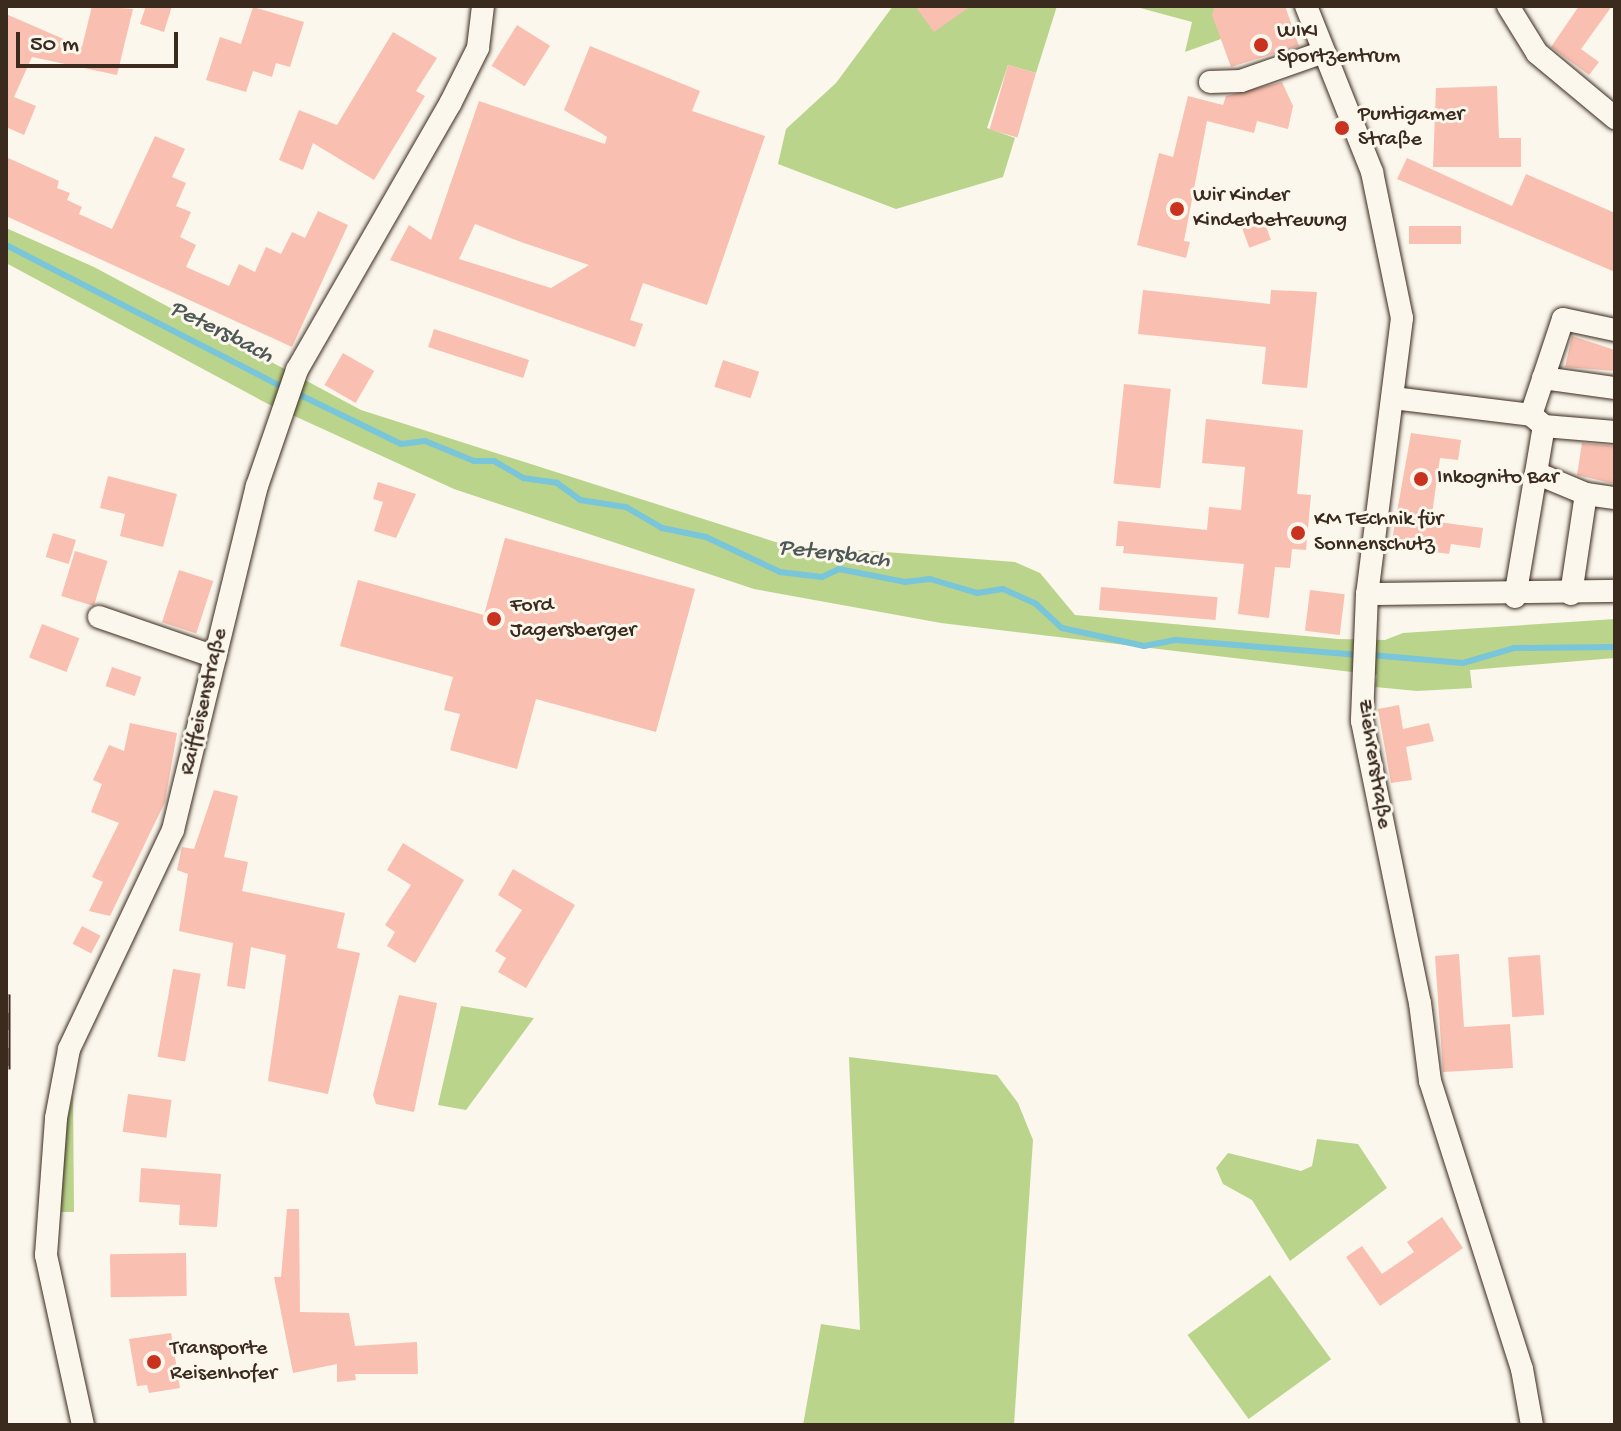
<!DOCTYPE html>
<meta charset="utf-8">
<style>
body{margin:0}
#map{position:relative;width:1621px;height:1431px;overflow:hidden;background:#fbf7ec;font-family:"Gochi Hand",sans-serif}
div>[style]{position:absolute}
.green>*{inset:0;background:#bad48c;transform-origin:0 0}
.stream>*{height:6px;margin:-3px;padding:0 3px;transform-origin:3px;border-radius:3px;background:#79c5d9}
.building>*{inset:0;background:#f9bfb1;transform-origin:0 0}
.roads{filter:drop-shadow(0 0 2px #3b2a1e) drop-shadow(0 0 2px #3b2a1e)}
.minor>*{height:22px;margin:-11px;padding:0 11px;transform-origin:11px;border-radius:11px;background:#fbf7ec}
.rail>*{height:9px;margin-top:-4.5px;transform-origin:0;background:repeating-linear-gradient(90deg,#fbf7ec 0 18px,#3b2a1e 0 36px);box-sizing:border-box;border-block:2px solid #3b2a1e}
.dots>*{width:22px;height:22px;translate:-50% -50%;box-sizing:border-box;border:4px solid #fbf7ec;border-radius:50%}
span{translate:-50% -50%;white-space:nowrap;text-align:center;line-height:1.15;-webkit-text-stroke:6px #fbf7ec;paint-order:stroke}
.poi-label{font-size:22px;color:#3b2a1e}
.left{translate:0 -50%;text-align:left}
.street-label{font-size:22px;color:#3b2a1e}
.water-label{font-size:24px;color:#4e5856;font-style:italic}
.frame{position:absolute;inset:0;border:8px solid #3b2a1e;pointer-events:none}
.scale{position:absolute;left:16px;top:32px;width:162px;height:36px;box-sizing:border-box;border:4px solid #3b2a1e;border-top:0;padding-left:10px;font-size:24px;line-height:28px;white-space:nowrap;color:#3b2a1e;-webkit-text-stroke:6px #fbf7ec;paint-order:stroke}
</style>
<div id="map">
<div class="green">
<i style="clip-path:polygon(893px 6px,1057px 6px,1036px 73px,1008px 65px,987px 128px,1015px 138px,1003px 177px,896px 209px,778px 164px,786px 129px,836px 83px)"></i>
<i style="clip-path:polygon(1133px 6px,1215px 6px,1221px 39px,1185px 52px,1192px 22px)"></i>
<i style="clip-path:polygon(6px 228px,94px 267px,361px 410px,782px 544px,1015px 562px,1040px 573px,1075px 615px,1338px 639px,1385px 640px,1403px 633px,1615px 619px,1615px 658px,1470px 670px,1472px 688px,1417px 691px,1375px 687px,1377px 675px,941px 623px,754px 589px,454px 489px,266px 403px,6px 263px)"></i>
<i style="clip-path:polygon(461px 1006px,534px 1018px,466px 1110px,438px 1105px)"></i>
<i style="clip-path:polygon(849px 1057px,997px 1075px,1018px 1103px,1033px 1140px,1014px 1425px,803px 1425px,821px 1324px,860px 1330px)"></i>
<i style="clip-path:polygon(73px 1094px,74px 1212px,61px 1212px,61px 1151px)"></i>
<i style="clip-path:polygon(1317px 1139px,1358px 1144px,1387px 1188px,1290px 1261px,1252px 1200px,1223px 1184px,1216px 1168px,1228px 1153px,1301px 1171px,1312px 1166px)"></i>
<i style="left:1270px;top:1275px;width:104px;height:102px;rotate:54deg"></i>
</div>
<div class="stream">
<i style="left:6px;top:245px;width:313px;rotate:27.2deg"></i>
<i style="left:294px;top:392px;width:119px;rotate:25.9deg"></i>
<i style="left:401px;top:444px;width:24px;rotate:-7deg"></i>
<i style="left:425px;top:441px;width:53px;rotate:22.2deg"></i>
<i style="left:474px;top:461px;width:20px"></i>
<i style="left:494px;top:461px;width:34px;rotate:30deg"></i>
<i style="left:523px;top:478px;width:34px;rotate:8deg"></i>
<i style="left:557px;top:483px;width:29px;rotate:36deg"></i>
<i style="left:580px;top:500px;width:47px;rotate:8.7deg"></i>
<i style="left:626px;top:507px;width:42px;rotate:30.3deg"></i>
<i style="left:662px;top:528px;width:45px;rotate:11.6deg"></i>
<i style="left:706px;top:537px;width:82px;rotate:25.3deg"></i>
<i style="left:780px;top:572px;width:42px;rotate:6.8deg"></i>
<i style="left:822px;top:577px;width:19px;rotate:-25deg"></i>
<i style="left:839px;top:569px;width:67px;rotate:11.1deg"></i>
<i style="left:905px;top:582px;width:25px;rotate:-7deg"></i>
<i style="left:930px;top:579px;width:49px;rotate:16.6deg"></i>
<i style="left:977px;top:593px;width:26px;rotate:-9deg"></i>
<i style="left:1003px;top:589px;width:36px;rotate:24deg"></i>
<i style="left:1036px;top:604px;width:35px;rotate:43deg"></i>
<i style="left:1062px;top:628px;width:84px;rotate:12.4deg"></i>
<i style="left:1144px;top:646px;width:33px;rotate:-11deg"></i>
<i style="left:1176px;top:640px;width:184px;rotate:4.7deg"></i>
<i style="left:1371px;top:655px;width:92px;rotate:5deg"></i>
<i style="left:1463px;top:663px;width:53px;rotate:-16.4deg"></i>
<i style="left:1514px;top:648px;width:101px;rotate:-0.6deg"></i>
</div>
<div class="building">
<i style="clip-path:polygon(92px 6px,133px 9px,117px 75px,32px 57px,14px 97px,36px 106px,24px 135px,6px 127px,6px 14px,82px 47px)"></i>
<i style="clip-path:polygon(146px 6px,172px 6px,164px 32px,140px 24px)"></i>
<i style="clip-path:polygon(915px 6px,971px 6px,934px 32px)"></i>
<i style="clip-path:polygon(1215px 6px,1285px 6px,1299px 46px,1231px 67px,1212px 15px)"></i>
<i style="clip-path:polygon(1579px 6px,1612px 6px,1581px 49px,1599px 62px,1589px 75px,1551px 47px)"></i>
<i style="clip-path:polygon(253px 7px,304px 22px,290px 67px,276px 63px,272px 77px,253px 71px,246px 92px,206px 80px,220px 37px,241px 44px)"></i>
<i style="left:517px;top:25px;width:39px;height:48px;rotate:32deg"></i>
<i style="clip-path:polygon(393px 32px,437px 58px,416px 91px,425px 96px,374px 180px,313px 143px,303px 170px,279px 160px,299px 110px,337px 125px)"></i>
<i style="clip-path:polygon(evenodd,590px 46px,700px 91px,692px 111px,765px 136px,707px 305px,643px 283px,630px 320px,643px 324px,635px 347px,390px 260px,409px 225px,431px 240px,479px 101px,605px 144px,607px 137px,564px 110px,590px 46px,475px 224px,521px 242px,589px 265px,551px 288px,459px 259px,475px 224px)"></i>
<i style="left:1008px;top:65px;width:29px;height:67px;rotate:16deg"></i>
<i style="clip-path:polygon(1282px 82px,1293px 106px,1288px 129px,1257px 121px,1254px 133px,1207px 121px,1184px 241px,1190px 242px,1186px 258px,1137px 245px,1159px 153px,1173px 157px,1188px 96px,1223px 105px,1226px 96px)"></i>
<i style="clip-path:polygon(1497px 86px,1499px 138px,1521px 138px,1521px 167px,1433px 167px,1436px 88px)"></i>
<i style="clip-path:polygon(155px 136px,185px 149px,172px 177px,186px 183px,176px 206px,191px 212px,180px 237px,196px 245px,186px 267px,229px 286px,239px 264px,255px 272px,266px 247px,281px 254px,292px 232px,305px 238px,318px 211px,348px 225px,292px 347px,6px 216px,6px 157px,59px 181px,57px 188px,70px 193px,67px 200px,82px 207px,79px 214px,112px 229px)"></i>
<i style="clip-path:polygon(1407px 158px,1512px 206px,1526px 174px,1615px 213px,1615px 272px,1397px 179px)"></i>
<i style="left:1264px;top:221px;width:20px;height:23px;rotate:70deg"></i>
<i style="left:1409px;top:226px;width:52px;height:18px"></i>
<i style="clip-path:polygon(1143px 290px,1270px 304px,1271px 290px,1317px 292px,1307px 388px,1262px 384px,1266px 347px,1138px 334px)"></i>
<i style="left:434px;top:329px;width:100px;height:19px;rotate:18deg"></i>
<i style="clip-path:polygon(1572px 336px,1615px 350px,1615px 371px,1565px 367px)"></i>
<i style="left:343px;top:353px;width:36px;height:37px;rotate:30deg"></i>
<i style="left:723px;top:360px;width:38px;height:28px;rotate:18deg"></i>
<i style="left:1124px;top:384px;width:47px;height:100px;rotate:6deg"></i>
<i style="clip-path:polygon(1206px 419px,1303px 430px,1297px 494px,1311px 495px,1306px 550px,1292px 549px,1290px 568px,1275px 567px,1269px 618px,1238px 614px,1244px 564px,1123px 553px,1124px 546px,1116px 546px,1118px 521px,1207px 530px,1209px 507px,1241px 510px,1245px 467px,1202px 463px)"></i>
<i style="clip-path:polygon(1411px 433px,1461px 440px,1458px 460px,1440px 458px,1431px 521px,1483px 528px,1480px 548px,1451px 544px,1449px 554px,1391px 546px)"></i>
<i style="clip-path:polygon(1582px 443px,1615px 446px,1615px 484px,1577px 475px)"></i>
<i style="clip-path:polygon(108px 476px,177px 494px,163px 547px,120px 536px,125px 514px,100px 508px)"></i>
<i style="clip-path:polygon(378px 482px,416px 494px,396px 538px,374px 531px,383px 502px,373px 499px)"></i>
<i style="left:53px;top:533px;width:24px;height:25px;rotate:17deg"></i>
<i style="clip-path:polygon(505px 538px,695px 589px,656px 732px,536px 699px,517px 769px,450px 750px,460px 714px,444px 710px,453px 677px,340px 646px,358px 580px,484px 615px)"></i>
<i style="left:75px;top:551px;width:34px;height:47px;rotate:17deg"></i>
<i style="left:179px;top:570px;width:36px;height:55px;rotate:18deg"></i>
<i style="left:1101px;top:587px;width:117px;height:23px;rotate:5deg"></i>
<i style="left:1310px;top:590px;width:35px;height:41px;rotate:7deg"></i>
<i style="left:42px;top:624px;width:40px;height:36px;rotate:21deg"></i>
<i style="left:112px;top:667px;width:31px;height:20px;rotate:19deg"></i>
<i style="clip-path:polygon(1399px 705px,1403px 729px,1429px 723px,1434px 741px,1406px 747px,1412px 780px,1391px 783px,1378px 709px)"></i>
<i style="clip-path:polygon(130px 723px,177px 733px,165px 802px,110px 916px,89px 911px,103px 882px,92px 877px,119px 823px,91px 812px,102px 784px,93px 780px,109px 745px,124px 751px)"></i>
<i style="clip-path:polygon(214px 790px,238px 796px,224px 857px,248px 862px,242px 891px,345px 913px,337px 948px,360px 953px,328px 1094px,268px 1081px,286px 955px,251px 947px,245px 989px,227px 986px,233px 943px,179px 931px,188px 874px,177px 870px,182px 847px,194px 849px)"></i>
<i style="clip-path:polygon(403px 843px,464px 880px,415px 963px,387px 946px,395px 932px,385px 925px,411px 885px,387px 870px)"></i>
<i style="clip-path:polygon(513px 869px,575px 905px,526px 988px,498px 972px,506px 958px,495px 951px,522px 910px,498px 895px)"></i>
<i style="left:82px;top:926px;width:21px;height:20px;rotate:28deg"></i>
<i style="clip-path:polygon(1459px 954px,1464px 1027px,1510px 1024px,1513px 1068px,1443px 1072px,1435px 956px)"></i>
<i style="left:1540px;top:955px;width:60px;height:32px;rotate:86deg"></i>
<i style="left:173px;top:969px;width:28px;height:89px;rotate:10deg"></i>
<i style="clip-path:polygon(399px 995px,437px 1003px,414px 1112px,376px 1104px,373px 1095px)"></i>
<i style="left:128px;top:1094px;width:44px;height:38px;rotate:8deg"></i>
<i style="clip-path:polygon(141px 1168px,221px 1174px,217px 1227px,179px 1225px,180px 1205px,139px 1202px)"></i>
<i style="clip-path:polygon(287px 1209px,299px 1209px,300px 1312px,349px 1313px,355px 1346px,417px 1342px,418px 1374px,355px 1374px,356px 1380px,337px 1382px,337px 1364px,293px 1373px,274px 1277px,281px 1277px)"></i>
<i style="clip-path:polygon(1442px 1217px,1463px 1248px,1380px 1306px,1346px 1257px,1362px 1246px,1382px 1274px,1414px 1252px,1407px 1242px)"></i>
<i style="left:186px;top:1253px;width:43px;height:76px;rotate:89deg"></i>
<i style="clip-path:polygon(171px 1333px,180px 1388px,149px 1393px,147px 1385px,137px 1386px,129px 1339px)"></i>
</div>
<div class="roads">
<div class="minor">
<i style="left:1306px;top:6px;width:179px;rotate:68.3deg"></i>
<i style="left:1372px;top:172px;width:149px;rotate:78.4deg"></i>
<i style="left:1402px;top:318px;width:278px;rotate:97.2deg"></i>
<i style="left:1367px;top:594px;width:127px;rotate:92.3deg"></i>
<i style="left:1362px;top:721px;width:288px;rotate:78.4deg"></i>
<i style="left:1420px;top:1003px;width:79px;rotate:82.7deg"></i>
<i style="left:1430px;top:1081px;width:302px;rotate:72.3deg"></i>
<i style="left:1522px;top:1369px;width:57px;rotate:79.9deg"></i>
<i style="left:1508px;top:6px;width:55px;rotate:58.3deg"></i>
<i style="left:1537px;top:53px;width:102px;rotate:39.8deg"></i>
<i style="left:1210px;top:82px;width:31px;rotate:-2deg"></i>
<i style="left:1241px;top:81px;width:88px;rotate:-19.3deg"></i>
<i style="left:1543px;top:378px;width:73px;rotate:7.9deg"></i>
<i style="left:1393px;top:398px;width:139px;rotate:7deg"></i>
<i style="left:1531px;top:415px;width:17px;rotate:40deg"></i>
<i style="left:1544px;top:426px;width:71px;rotate:4.8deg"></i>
<i style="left:1531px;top:415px;width:101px;rotate:-71.6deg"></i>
<i style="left:1563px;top:319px;width:53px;rotate:11.9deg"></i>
<i style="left:1536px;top:473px;width:54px;rotate:22.8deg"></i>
<i style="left:1586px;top:494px;width:29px;rotate:8deg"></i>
<i style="left:1367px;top:594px;width:248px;rotate:-0.7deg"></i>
<i style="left:1571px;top:594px;width:101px;rotate:-81.5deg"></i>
<i style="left:1515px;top:597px;width:173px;rotate:-80.4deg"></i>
<i style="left:99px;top:617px;width:123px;rotate:19deg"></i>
<i style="left:83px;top:1425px;width:174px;rotate:-102.3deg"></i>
<i style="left:46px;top:1255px;width:137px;rotate:-85.8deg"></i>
<i style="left:56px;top:1118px;width:70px;rotate:-79.3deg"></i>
<i style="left:69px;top:1049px;width:242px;rotate:-64.6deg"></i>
<i style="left:173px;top:830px;width:354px;rotate:-76.3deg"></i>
<i style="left:257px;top:486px;width:123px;rotate:-71deg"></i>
<i style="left:297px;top:370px;width:307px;rotate:-60.1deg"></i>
<i style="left:450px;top:104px;width:63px;rotate:-63.4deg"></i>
<i style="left:478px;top:48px;width:42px;rotate:-83.2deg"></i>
</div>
</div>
<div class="rail">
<i style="left:6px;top:994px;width:75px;rotate:90deg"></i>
</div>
<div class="dots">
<i style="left:1261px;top:45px;background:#c8321e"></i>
<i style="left:1342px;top:128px;background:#c8321e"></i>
<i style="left:1177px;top:209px;background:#c8321e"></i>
<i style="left:1421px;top:479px;background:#c8321e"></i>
<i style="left:1298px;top:533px;background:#c8321e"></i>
<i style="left:494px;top:619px;background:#c8321e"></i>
<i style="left:154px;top:1362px;background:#c8321e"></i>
</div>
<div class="poi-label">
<span class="left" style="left:1277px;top:45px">WIKI<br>Sportzentrum</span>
<span class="left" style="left:1358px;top:128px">Puntigamer<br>Straße</span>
<span class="left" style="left:1193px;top:209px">Wir Kinder<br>Kinderbetreuung</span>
<span class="left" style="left:1437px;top:479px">Inkognito Bar</span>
<span class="left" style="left:1314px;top:533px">KM TEchnik für<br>Sonnenschutz</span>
<span class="left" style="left:510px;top:619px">Ford<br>Jagersberger</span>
<span class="left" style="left:170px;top:1362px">Transporte<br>Reisenhofer</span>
</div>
<div class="street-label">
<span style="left:205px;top:702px;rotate:-77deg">Raiffeisenstraße</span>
<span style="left:1373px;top:764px;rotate:81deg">Ziehrerstraße</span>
</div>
<div class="water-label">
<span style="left:221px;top:333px;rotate:27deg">Petersbach</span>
<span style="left:834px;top:555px;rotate:7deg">Petersbach</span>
</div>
<div class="frame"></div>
<div class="scale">50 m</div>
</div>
